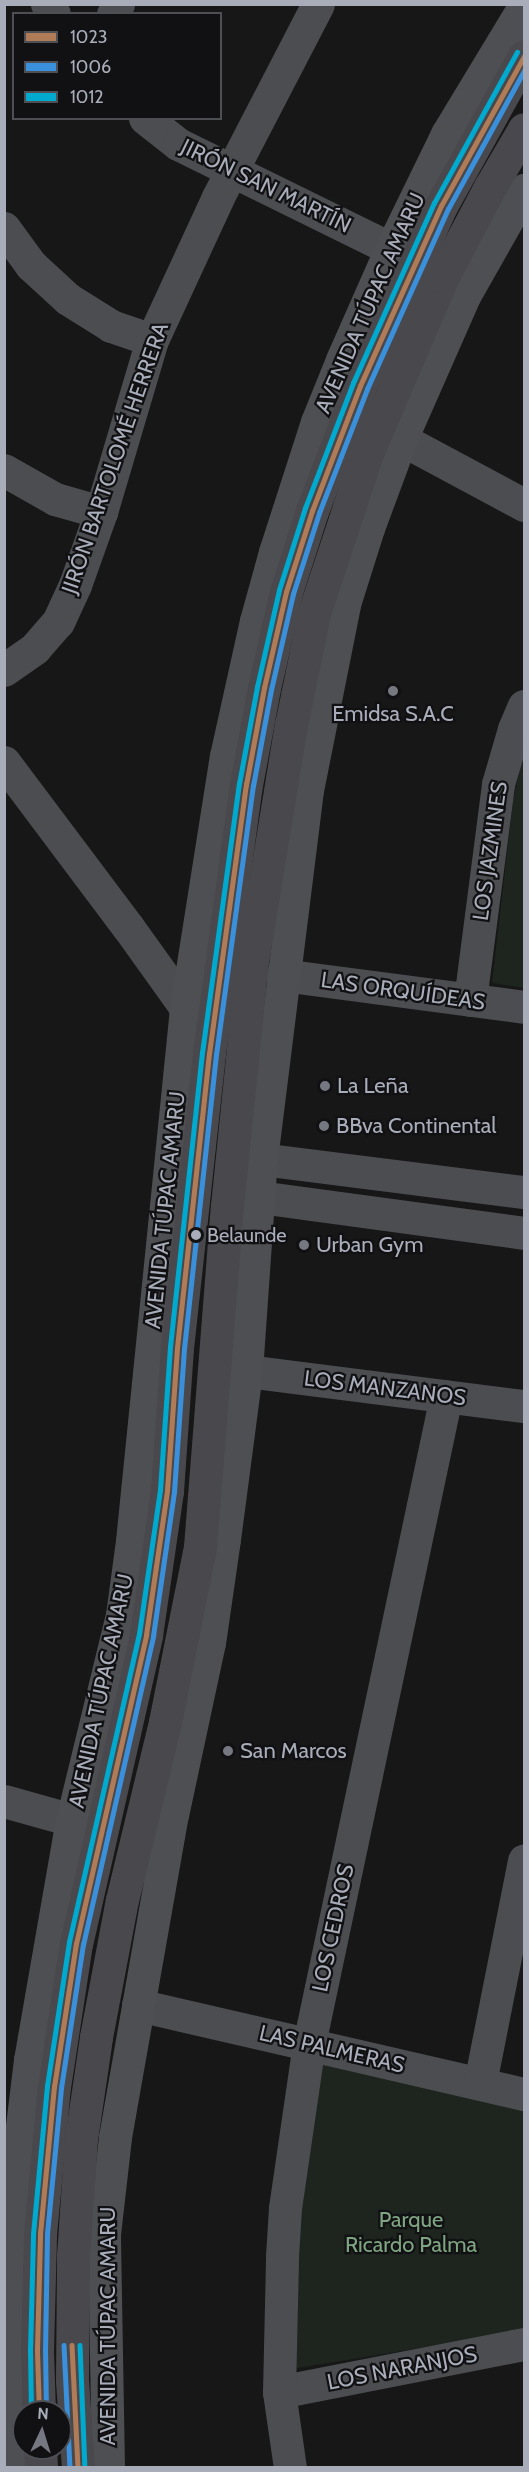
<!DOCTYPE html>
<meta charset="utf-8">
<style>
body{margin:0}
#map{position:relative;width:529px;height:2472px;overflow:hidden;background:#171717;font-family:Cabin,sans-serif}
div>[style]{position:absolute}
.green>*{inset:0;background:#1d251e}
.minor>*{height:33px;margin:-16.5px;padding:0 16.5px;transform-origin:16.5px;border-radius:16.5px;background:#4b4d50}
.major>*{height:33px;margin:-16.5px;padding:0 16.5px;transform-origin:16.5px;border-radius:16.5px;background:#4e4f52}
.highway>*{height:33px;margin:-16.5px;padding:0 16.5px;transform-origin:16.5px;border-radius:16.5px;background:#49494d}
.bus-1>*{height:4.5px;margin:-2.25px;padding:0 2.25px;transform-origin:2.25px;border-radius:2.25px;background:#b07c57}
.bus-2>*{height:4.5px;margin:-2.25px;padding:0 2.25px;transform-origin:2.25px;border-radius:2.25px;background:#3a90db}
.bus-3>*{height:4.5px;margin:-2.25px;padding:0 2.25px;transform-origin:2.25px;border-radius:2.25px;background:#00a9ce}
.dots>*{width:16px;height:16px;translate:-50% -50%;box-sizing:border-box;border:3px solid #111113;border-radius:50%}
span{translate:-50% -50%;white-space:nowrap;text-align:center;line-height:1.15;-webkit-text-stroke:4.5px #111113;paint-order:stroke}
.bus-label{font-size:20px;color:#a8adb9}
.left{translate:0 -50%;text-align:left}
.street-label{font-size:22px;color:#a8adb9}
.poi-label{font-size:22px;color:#a8adb9}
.park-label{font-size:22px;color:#7ea481}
.frame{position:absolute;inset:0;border:6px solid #a8adb9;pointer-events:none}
.legend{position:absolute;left:12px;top:12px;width:210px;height:108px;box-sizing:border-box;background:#111113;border:2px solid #4d4f55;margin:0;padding:8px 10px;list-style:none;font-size:18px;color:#a8adb9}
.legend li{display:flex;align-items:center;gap:12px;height:30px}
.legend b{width:30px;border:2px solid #4d4f55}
.north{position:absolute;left:12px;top:2400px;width:60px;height:60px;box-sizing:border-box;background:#111113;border:2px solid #4d4f55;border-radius:50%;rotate:4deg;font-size:16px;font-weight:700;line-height:24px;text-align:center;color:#a8adb9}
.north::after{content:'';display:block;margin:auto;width:21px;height:27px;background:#757880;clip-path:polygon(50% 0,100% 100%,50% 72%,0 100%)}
</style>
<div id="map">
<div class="green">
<i style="clip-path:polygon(524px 749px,524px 988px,492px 983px,513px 801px)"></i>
<i style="clip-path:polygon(319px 2060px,524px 2107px,524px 2331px,292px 2369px,296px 2228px)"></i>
</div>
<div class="minor">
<i style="left:47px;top:4px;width:12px;rotate:55deg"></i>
<i style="left:113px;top:14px;width:11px;rotate:-63deg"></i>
<i style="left:145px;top:118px;width:42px;rotate:38.2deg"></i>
<i style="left:178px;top:144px;width:237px;rotate:26.2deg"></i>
<i style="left:4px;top:228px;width:46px;rotate:53.9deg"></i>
<i style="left:31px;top:265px;width:50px;rotate:42.6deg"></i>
<i style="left:68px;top:299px;width:51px;rotate:32.1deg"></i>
<i style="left:111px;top:326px;width:43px;rotate:18.9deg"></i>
<i style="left:401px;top:439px;width:140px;rotate:28.2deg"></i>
<i style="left:4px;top:470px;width:59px;rotate:29.6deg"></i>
<i style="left:55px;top:499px;width:48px;rotate:15.8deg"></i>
<i style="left:4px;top:670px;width:38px;rotate:-35deg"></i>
<i style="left:35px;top:648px;width:35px;rotate:-49deg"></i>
<i style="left:58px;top:622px;width:41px;rotate:-65.3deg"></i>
<i style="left:75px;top:585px;width:77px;rotate:-70.4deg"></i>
<i style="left:101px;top:512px;width:179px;rotate:-73.5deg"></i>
<i style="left:152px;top:340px;width:157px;rotate:-65.2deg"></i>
<i style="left:218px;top:197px;width:217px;rotate:-62.6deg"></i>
<i style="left:4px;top:762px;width:206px;rotate:53.1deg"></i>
<i style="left:128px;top:927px;width:100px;rotate:54.4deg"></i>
<i style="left:186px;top:1008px;width:22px;rotate:63deg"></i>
<i style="left:282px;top:975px;width:244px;rotate:7.5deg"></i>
<i style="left:470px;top:1000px;width:218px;rotate:-82.6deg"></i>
<i style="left:498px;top:784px;width:57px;rotate:-73.8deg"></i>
<i style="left:514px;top:729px;width:25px;rotate:-67deg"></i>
<i style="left:244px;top:1138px;width:14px;rotate:60deg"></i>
<i style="left:251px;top:1150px;width:13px;rotate:42deg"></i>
<i style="left:261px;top:1159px;width:265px;rotate:7.2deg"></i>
<i style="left:231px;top:1190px;width:29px;rotate:14deg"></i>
<i style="left:259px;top:1197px;width:267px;rotate:7.7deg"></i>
<i style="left:246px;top:1371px;width:280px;rotate:7.2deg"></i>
<i style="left:4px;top:1801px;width:71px;rotate:15.6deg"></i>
<i style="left:138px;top:2005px;width:396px;rotate:13deg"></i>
<i style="left:480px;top:2083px;width:227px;rotate:-78.8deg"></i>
<i style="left:279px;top:2392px;width:250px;rotate:-11.1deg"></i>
<i style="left:290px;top:2468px;width:77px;rotate:-98.2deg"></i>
<i style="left:279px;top:2392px;width:136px;rotate:-88.7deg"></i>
<i style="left:282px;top:2256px;width:48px;rotate:-86.4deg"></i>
<i style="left:285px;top:2208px;width:166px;rotate:-81.7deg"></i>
<i style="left:309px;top:2044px;width:662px;rotate:-78.06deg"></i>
</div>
<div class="major">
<i style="left:15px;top:2468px;width:92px;rotate:-93.7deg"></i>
<i style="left:9px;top:2376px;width:109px;rotate:-88.4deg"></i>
<i style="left:12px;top:2267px;width:108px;rotate:-86.8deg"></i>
<i style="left:18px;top:2159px;width:100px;rotate:-83.1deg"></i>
<i style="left:30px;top:2060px;width:244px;rotate:-80.1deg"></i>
<i style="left:72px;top:1820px;width:211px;rotate:-76.3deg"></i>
<i style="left:122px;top:1615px;width:75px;rotate:-82.3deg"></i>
<i style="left:132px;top:1541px;width:536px;rotate:-84.21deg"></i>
<i style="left:186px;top:1008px;width:255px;rotate:-81deg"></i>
<i style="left:226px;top:756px;width:138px;rotate:-77.5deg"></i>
<i style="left:256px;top:621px;width:72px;rotate:-74.6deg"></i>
<i style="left:275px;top:552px;width:137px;rotate:-72.1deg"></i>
<i style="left:317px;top:422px;width:67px;rotate:-68deg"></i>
<i style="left:342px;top:360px;width:121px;rotate:-66.2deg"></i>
<i style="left:391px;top:249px;width:128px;rotate:-64deg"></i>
<i style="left:447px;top:134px;width:149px;rotate:-58.8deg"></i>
<i style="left:108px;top:2468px;width:234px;rotate:-91deg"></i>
<i style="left:104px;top:2234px;width:98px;rotate:-83.5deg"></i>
<i style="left:115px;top:2137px;width:327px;rotate:-80deg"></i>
<i style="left:172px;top:1815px;width:176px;rotate:-77.9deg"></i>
<i style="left:209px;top:1643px;width:105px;rotate:-81.8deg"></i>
<i style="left:224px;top:1539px;width:169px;rotate:-82.5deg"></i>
<i style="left:246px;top:1371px;width:213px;rotate:-86deg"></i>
<i style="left:261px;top:1159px;width:372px;rotate:-82.9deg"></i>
<i style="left:307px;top:790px;width:190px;rotate:-78.7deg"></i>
<i style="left:344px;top:604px;width:80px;rotate:-72.5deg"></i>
<i style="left:368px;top:528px;width:95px;rotate:-69.7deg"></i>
<i style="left:401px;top:439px;width:158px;rotate:-66.2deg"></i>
<i style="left:465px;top:294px;width:120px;rotate:-60.4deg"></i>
</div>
<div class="highway">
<i style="left:39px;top:2412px;width:61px;rotate:-91.9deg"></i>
<i style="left:37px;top:2351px;width:117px;rotate:-88.5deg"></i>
<i style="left:40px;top:2234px;width:148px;rotate:-84.6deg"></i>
<i style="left:54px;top:2087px;width:145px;rotate:-81.3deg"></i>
<i style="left:76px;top:1944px;width:317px;rotate:-77.2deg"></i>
<i style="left:146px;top:1635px;width:146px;rotate:-81.7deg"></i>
<i style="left:167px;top:1491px;width:143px;rotate:-86deg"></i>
<i style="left:177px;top:1348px;width:296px;rotate:-83.8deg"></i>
<i style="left:209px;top:1054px;width:272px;rotate:-82.2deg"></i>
<i style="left:246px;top:785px;width:99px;rotate:-79.5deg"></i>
<i style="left:264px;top:688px;width:98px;rotate:-77.1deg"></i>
<i style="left:286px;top:592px;width:85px;rotate:-72.2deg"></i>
<i style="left:312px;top:511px;width:134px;rotate:-69deg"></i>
<i style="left:360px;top:386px;width:197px;rotate:-65.8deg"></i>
<i style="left:441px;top:206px;width:171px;rotate:-61deg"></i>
<i style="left:40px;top:2448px;width:20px;rotate:87deg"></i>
<i style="left:78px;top:2468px;width:87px;rotate:-93.9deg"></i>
<i style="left:72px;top:2381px;width:125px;rotate:-89.5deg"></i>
<i style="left:73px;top:2256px;width:117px;rotate:-86.1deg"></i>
<i style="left:81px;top:2139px;width:103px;rotate:-81.6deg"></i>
<i style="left:96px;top:2037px;width:139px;rotate:-79.3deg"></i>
<i style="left:122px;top:1900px;width:183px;rotate:-76.4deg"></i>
<i style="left:165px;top:1722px;width:178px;rotate:-78.7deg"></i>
<i style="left:200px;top:1547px;width:342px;rotate:-85.5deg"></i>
<i style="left:227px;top:1206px;width:239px;rotate:-84.2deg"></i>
<i style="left:251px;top:968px;width:246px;rotate:-80.7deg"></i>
<i style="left:291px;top:725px;width:114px;rotate:-78.4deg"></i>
<i style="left:314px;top:613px;width:169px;rotate:-71.7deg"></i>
<i style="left:367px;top:453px;width:193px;rotate:-66.8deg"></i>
<i style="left:443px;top:276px;width:101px;rotate:-62.2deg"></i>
<i style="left:490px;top:187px;width:67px;rotate:-59.6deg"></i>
</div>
<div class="bus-1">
<i style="left:72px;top:2345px;width:123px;rotate:87.2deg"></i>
<i style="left:39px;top:2412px;width:61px;rotate:-91.9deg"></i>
<i style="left:37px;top:2351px;width:117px;rotate:-88.5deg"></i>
<i style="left:40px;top:2234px;width:148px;rotate:-84.6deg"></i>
<i style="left:54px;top:2087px;width:145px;rotate:-81.3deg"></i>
<i style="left:76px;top:1944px;width:317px;rotate:-77.2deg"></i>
<i style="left:146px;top:1635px;width:146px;rotate:-81.7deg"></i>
<i style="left:167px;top:1491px;width:143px;rotate:-86deg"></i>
<i style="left:177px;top:1348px;width:296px;rotate:-83.8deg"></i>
<i style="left:209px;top:1054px;width:272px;rotate:-82.2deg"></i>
<i style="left:246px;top:785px;width:99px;rotate:-79.5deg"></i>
<i style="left:264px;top:688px;width:98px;rotate:-77.1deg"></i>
<i style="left:286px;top:592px;width:85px;rotate:-72.2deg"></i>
<i style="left:312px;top:511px;width:134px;rotate:-69deg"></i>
<i style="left:360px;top:386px;width:197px;rotate:-65.8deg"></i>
<i style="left:441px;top:206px;width:171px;rotate:-61deg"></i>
</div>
<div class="bus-2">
<i style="left:64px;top:2345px;width:123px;rotate:87.2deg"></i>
<i style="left:46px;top:2412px;width:61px;rotate:-90.9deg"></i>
<i style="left:45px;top:2351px;width:117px;rotate:-89deg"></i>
<i style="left:47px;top:2234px;width:147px;rotate:-84.5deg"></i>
<i style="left:61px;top:2088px;width:145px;rotate:-81.3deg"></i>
<i style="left:83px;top:1945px;width:317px;rotate:-77.2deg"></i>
<i style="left:153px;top:1636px;width:146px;rotate:-81.7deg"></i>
<i style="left:174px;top:1492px;width:143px;rotate:-86deg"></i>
<i style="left:184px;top:1349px;width:296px;rotate:-83.8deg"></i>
<i style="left:216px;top:1055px;width:272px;rotate:-82.2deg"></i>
<i style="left:253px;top:786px;width:98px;rotate:-79.4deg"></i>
<i style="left:271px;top:690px;width:98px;rotate:-77.1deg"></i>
<i style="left:293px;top:594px;width:85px;rotate:-72.2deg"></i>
<i style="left:319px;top:513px;width:133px;rotate:-68.8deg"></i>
<i style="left:367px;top:389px;width:197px;rotate:-65.8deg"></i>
<i style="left:448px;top:209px;width:158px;rotate:-61.2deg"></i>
</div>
<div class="bus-3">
<i style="left:80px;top:2345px;width:122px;rotate:87.7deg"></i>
<i style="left:31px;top:2412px;width:61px;rotate:-90.9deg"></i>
<i style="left:30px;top:2351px;width:117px;rotate:-88.5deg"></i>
<i style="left:33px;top:2234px;width:149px;rotate:-84.6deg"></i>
<i style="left:47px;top:2086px;width:146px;rotate:-81.3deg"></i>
<i style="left:69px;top:1942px;width:316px;rotate:-77.2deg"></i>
<i style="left:139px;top:1634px;width:146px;rotate:-81.7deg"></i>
<i style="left:160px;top:1490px;width:143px;rotate:-86deg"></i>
<i style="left:170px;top:1347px;width:296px;rotate:-83.8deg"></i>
<i style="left:202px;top:1053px;width:272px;rotate:-82.2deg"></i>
<i style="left:239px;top:784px;width:99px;rotate:-79.5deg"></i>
<i style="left:257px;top:687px;width:99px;rotate:-77.2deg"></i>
<i style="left:279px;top:590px;width:86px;rotate:-72.4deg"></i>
<i style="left:305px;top:508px;width:134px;rotate:-69deg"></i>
<i style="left:353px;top:383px;width:197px;rotate:-65.8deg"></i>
<i style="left:434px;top:203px;width:172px;rotate:-61.2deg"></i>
</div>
<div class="dots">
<i style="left:393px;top:691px;background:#757880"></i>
<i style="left:325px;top:1086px;background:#757880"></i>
<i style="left:324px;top:1126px;background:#757880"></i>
<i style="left:196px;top:1235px;background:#a8adb9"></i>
<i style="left:304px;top:1245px;background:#757880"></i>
<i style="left:228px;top:1751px;background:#757880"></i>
</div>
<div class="bus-label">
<span class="left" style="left:207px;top:1235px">Belaunde</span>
</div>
<div class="street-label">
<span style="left:266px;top:186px;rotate:26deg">JIRÓN SAN MARTÍN</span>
<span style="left:370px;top:303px;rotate:-66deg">AVENIDA TÚPAC AMARU</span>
<span style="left:115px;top:458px;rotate:-71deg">JIRÓN BARTOLOMÉ HERRERA</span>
<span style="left:490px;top:851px;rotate:-82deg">LOS JAZMINES</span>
<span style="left:403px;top:991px;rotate:8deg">LAS ORQUÍDEAS</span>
<span style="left:165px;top:1210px;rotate:-84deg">AVENIDA TÚPAC AMARU</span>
<span style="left:385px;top:1388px;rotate:7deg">LOS MANZANOS</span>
<span style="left:101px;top:1691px;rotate:-78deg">AVENIDA TÚPAC AMARU</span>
<span style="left:333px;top:1928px;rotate:-78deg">LOS CEDROS</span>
<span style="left:332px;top:2049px;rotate:13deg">LAS PALMERAS</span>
<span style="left:108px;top:2326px;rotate:-90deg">AVENIDA TÚPAC AMARU</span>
<span style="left:402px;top:2368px;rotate:-11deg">LOS NARANJOS</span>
</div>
<div class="poi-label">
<span style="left:393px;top:714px">Emidsa S.A.C</span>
<span class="left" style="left:337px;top:1086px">La Leña</span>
<span class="left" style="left:336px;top:1126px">BBva Continental</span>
<span class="left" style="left:316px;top:1245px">Urban Gym</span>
<span class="left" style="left:240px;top:1751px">San Marcos</span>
</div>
<div class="park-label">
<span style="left:411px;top:2232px">Parque<br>Ricardo Palma</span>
</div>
<div class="frame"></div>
<ul class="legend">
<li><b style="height:8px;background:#b07c57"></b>1023</li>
<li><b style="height:8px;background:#3a90db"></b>1006</li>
<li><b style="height:8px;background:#00a9ce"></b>1012</li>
</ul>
<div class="north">N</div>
</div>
